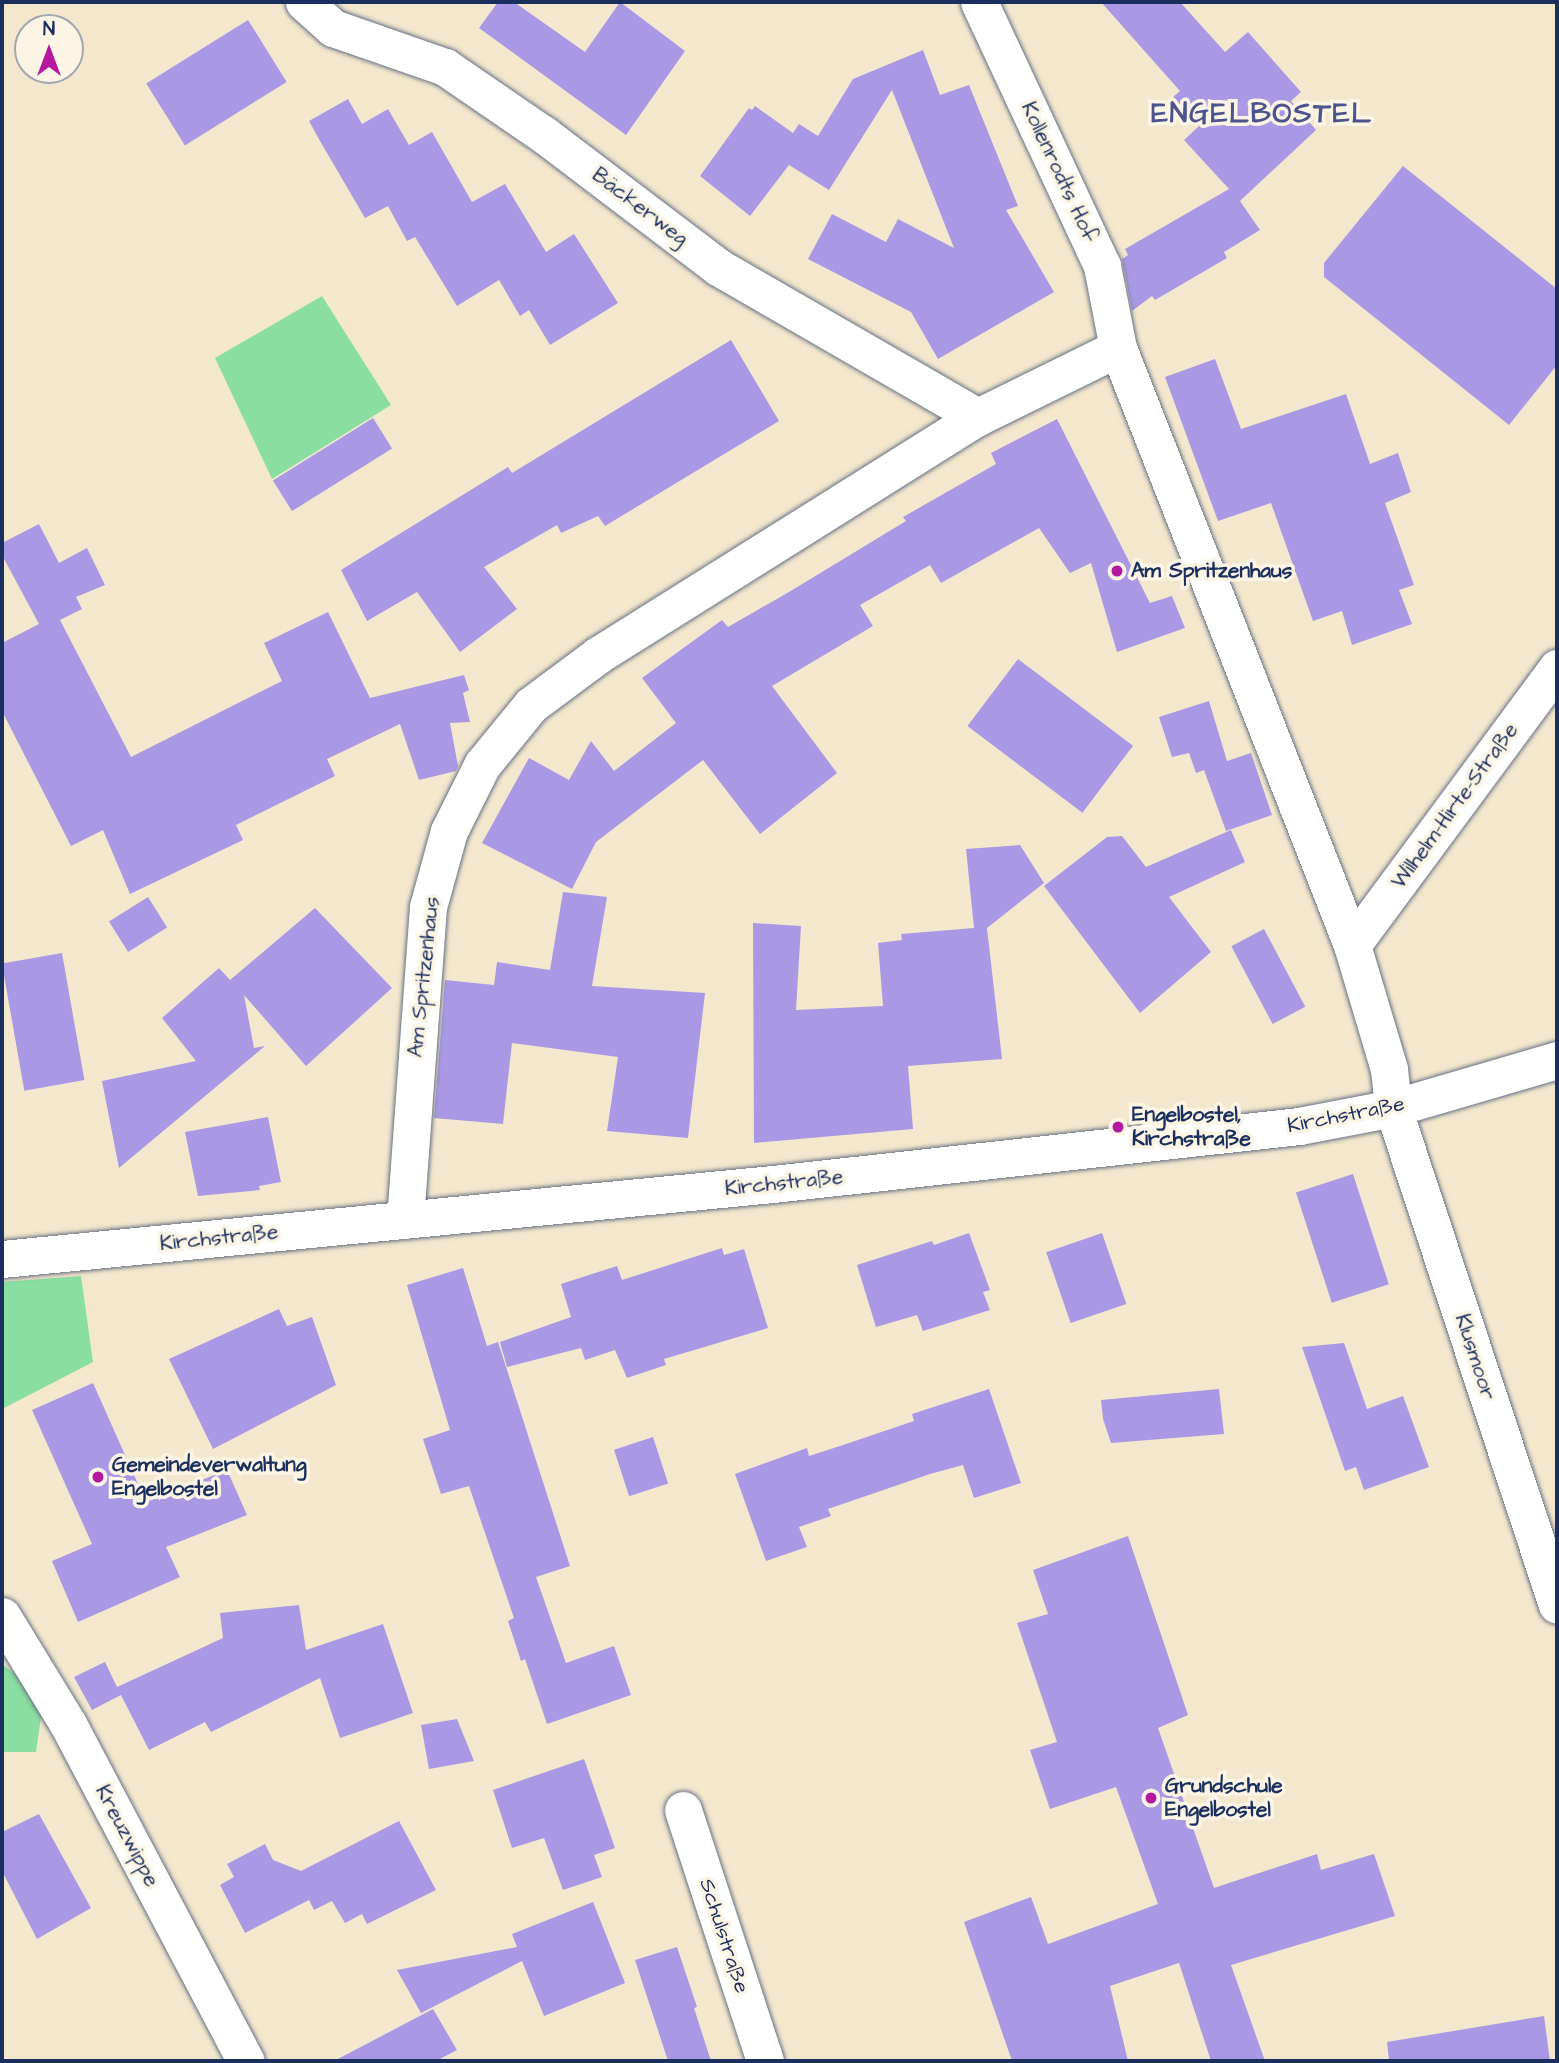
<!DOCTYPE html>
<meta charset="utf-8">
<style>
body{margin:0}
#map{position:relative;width:1559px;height:2063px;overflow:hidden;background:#f3e8cd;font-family:"Architects Daughter",sans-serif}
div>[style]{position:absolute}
.green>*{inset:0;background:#8adea1}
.building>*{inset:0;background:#a999e4;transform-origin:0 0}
.roads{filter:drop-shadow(0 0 2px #677085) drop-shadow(0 0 2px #677085)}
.minor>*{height:37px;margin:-18.5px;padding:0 18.5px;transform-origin:18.5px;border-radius:18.5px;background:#fff}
.dots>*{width:19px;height:19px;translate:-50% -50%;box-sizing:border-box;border:4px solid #fcf5e5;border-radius:50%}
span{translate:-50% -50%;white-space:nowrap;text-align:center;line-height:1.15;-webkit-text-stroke:7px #fcf5e5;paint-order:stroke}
.street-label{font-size:21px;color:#1b2f5e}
.poi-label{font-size:21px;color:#1b2f5e;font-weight:700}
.left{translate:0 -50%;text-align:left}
.district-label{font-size:28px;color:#4d548d;font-weight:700;letter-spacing:2px}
.frame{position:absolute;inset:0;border:4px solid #1b2f5e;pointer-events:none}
.north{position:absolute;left:14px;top:14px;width:70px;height:70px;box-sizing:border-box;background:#fcf5e5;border:2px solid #a2a6af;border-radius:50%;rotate:0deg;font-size:19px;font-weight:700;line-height:28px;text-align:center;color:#1b2f5e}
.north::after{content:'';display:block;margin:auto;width:24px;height:32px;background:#b5179e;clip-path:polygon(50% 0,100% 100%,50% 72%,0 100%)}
</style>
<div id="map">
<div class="green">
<i style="clip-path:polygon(322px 296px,391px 405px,272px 479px,215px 358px)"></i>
<i style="clip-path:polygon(81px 1276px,93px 1362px,2px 1409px,2px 1282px)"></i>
<i style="clip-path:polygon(2px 1664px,36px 1690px,43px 1703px,36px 1752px,2px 1752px)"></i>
</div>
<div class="building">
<i style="clip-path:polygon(498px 2px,514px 2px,585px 52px,620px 2px,685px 51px,626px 135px,479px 28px)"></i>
<i style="clip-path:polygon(1101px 2px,1180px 2px,1225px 52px,1248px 32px,1301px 92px,1291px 101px,1316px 130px,1240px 201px,1260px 230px,1224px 252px,1227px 258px,1155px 300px,1152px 296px,1132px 311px,1122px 259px,1128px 255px,1125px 249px,1229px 189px,1184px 140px,1199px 126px,1173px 97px,1180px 91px)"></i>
<i style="left:248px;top:20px;width:73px;height:120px;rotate:58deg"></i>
<i style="clip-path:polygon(923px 50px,940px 95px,969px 85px,1018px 206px,1006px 210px,1054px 292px,938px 359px,911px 312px,808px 259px,832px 214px,886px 242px,898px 219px,954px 248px,892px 90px,829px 190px,789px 165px,750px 216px,700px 176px,749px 108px,752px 110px,755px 106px,793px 133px,799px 124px,818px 136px,853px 79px)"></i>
<i style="clip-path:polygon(348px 99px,362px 124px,388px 109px,409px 145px,432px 132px,472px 202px,505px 184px,546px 252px,574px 234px,618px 303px,550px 345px,529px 310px,520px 316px,499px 280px,457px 306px,415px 237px,407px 241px,388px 206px,365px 218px,320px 141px,309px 121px)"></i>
<i style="clip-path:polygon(1403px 166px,1557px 289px,1557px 365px,1509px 425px,1324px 277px,1324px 263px)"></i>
<i style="clip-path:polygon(731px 340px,779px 421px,605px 526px,598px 516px,561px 533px,557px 525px,484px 567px,517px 609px,460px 652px,417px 592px,367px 621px,341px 570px,508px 467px,512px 473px)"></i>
<i style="clip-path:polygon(1215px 359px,1241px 429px,1346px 394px,1370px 464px,1398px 453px,1411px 492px,1385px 503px,1414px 585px,1399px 590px,1412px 624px,1352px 645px,1342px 611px,1313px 621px,1271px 503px,1218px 521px,1165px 377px)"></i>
<i style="left:373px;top:418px;width:36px;height:118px;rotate:58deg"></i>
<i style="clip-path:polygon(1057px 419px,1150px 603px,1172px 596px,1185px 628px,1117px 652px,1091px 563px,1070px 573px,1039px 528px,941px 583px,930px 565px,860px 605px,873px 626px,772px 686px,837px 773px,760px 834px,703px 760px,596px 842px,572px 889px,482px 843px,529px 758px,569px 780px,591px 741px,614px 771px,676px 723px,642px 678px,722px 620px,728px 627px,789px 592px,906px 521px,903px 517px,996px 464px,991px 453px)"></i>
<i style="clip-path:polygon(39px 524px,59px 563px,87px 548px,105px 585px,76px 597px,82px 609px,60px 620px,131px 757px,282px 681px,264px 643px,328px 612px,370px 698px,464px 675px,469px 690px,463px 693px,470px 722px,450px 723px,458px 766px,456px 771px,419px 780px,400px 724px,327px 759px,335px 776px,236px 825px,243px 840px,130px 894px,103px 830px,71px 846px,2px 711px,2px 643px,39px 624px,2px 555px,2px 543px)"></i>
<i style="left:1018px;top:659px;width:144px;height:84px;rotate:37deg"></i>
<i style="clip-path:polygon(1209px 701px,1227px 761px,1251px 753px,1272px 815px,1226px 831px,1204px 770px,1196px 773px,1189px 753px,1172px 757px,1159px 717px)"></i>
<i style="clip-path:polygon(1231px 830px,1245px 862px,1169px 897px,1211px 952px,1140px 1013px,1044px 886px,1107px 837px,1122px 836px,1146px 867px)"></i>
<i style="clip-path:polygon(1020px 845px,1044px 883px,987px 928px,1002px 1059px,908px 1066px,913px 1129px,754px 1143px,753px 923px,801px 926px,796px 1010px,883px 1006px,878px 943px,902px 940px,901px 934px,974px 928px,966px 849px)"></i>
<i style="clip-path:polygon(563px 892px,607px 897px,592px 986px,705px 993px,688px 1138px,607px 1131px,618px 1057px,512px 1043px,503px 1124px,434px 1118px,445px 980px,494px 985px,497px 962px,550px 970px)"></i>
<i style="left:148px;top:897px;width:36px;height:46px;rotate:58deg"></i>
<i style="clip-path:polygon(315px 908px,392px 988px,306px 1066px,244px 995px,254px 1048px,265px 1046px,119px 1168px,102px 1081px,196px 1061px,162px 1018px,219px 968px,230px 980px)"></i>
<i style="left:1264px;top:929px;width:88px;height:37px;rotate:62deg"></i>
<i style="left:62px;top:953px;width:129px;height:61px;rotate:80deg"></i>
<i style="clip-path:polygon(268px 1117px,281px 1182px,259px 1186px,260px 1190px,198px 1196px,185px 1132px)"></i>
<i style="left:1353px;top:1174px;width:116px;height:60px;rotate:72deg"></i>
<i style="clip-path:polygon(969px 1233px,990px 1290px,983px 1292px,990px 1310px,923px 1331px,917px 1315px,876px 1327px,857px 1265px,932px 1241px,934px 1245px)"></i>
<i style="left:1102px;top:1233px;width:75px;height:59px;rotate:71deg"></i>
<i style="clip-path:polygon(722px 1248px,724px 1255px,744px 1249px,768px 1328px,664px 1359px,666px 1365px,627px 1378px,615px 1350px,585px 1360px,581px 1348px,507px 1367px,500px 1342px,571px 1317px,561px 1284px,617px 1266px,622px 1280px)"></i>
<i style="clip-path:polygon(463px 1268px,487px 1346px,498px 1342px,570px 1566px,536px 1577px,566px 1663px,614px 1646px,631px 1695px,547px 1724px,525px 1659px,521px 1661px,508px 1621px,514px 1618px,469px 1486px,441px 1494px,423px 1439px,450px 1430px,407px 1285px)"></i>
<i style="clip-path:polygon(279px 1309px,287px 1326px,312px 1317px,336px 1385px,213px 1449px,169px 1359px)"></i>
<i style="clip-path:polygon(1344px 1343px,1367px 1409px,1403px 1396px,1429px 1467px,1364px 1490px,1356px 1467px,1345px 1471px,1302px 1347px)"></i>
<i style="clip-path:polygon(93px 1383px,146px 1502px,227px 1470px,247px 1515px,166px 1547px,180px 1577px,78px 1622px,52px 1561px,92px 1544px,32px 1410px)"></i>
<i style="clip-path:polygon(989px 1389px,1021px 1483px,974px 1498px,963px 1465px,930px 1474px,828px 1509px,831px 1516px,799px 1527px,807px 1547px,766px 1561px,735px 1474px,807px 1448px,809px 1456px,843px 1445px,914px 1421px,912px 1414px)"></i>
<i style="clip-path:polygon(1219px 1389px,1224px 1434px,1111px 1443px,1103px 1419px,1101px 1400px)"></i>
<i style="left:653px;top:1437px;width:49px;height:41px;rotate:72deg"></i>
<i style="clip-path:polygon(1128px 1536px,1188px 1715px,1158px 1728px,1214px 1888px,1317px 1854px,1321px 1870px,1374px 1854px,1395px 1916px,1231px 1965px,1265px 2061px,1211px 2061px,1179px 1963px,1110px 1986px,1128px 2061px,1012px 2061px,964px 1922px,1031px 1897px,1048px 1944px,1158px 1904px,1116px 1787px,1050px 1809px,1030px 1750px,1057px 1742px,1017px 1623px,1048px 1614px,1033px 1570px)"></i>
<i style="clip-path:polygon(299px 1605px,306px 1650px,383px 1624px,413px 1713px,340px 1738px,320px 1678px,211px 1732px,205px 1722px,149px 1750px,121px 1695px,92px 1710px,74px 1677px,105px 1662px,117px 1687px,223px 1638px,220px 1613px)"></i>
<i style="clip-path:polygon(457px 1719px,474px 1761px,429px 1769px,421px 1725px)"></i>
<i style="clip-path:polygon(584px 1759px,615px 1848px,594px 1855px,602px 1877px,563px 1890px,544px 1838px,512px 1848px,493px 1790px)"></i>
<i style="clip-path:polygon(39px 1814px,91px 1908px,37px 1939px,2px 1871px,2px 1832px)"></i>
<i style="clip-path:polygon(399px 1821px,436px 1890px,367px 1924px,362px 1914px,345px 1923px,332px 1901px,314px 1910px,309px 1900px,245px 1933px,220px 1885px,234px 1877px,227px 1864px,265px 1844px,273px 1860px,301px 1871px)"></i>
<i style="clip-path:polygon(593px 1902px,625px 1983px,544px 2016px,522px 1961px,421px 2013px,397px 1970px,517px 1947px,512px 1934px)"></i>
<i style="clip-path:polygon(677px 1947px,697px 2007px,694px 2008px,711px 2061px,668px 2061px,635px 1960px)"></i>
<i style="clip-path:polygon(433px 2009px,457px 2050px,436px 2061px,334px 2061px)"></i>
<i style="clip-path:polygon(1544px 2016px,1550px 2061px,1389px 2061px,1387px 2042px)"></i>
</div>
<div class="roads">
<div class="minor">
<i style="left:304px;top:2px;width:39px;rotate:42deg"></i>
<i style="left:333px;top:28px;width:119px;rotate:19.2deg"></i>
<i style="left:445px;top:67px;width:119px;rotate:34.4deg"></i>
<i style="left:543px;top:134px;width:220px;rotate:37.2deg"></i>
<i style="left:718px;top:267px;width:300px;rotate:30deg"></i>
<i style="left:979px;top:2px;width:291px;rotate:65deg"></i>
<i style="left:1102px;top:266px;width:84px;rotate:79deg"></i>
<i style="left:1352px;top:945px;width:345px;rotate:-53.5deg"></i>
<i style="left:405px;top:1220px;width:314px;rotate:-85.8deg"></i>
<i style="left:428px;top:907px;width:79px;rotate:-74.6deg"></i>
<i style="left:449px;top:831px;width:74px;rotate:-63.4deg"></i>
<i style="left:482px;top:765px;width:77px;rotate:-50.8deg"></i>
<i style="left:531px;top:705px;width:84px;rotate:-36.7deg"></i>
<i style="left:598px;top:655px;width:448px;rotate:-32.1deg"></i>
<i style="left:978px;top:417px;width:156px;rotate:-26.2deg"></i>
<i style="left:1118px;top:348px;width:641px;rotate:68.6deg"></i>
<i style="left:1352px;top:945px;width:129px;rotate:73.4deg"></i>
<i style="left:1389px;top:1069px;width:39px;rotate:84deg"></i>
<i style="left:1393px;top:1108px;width:523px;rotate:71.74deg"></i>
<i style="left:2px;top:1259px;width:775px;rotate:-5.56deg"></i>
<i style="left:773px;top:1184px;width:529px;rotate:-6.29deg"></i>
<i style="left:1299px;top:1126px;width:96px;rotate:-10.8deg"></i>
<i style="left:1393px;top:1108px;width:171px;rotate:-16.3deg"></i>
<i style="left:2px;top:1616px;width:127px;rotate:58.6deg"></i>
<i style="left:68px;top:1724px;width:381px;rotate:62.2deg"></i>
<i style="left:683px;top:1810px;width:264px;rotate:71.9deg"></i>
</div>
</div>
<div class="dots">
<i style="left:1117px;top:571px;background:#b5179e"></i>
<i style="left:1118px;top:1127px;background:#b5179e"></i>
<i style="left:98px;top:1477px;background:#b5179e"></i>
<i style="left:1151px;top:1798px;background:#b5179e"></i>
</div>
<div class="street-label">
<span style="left:1059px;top:172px;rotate:65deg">Kollenrodts Hof</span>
<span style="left:640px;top:207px;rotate:37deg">Bäckerweg</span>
<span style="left:1455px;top:806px;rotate:-54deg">Wilhelm-Hirte-Straße</span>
<span style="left:424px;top:977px;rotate:-84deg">Am Spritzenhaus</span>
<span style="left:1346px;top:1115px;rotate:-11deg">Kirchstraße</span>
<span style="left:784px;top:1183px;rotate:-6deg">Kirchstraße</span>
<span style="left:219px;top:1238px;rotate:-6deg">Kirchstraße</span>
<span style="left:1475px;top:1357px;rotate:72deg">Klusmoor</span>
<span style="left:127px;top:1836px;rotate:62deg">Kreuzwippe</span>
<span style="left:724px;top:1936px;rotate:72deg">Schulstraße</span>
</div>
<div class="poi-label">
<span class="left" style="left:1131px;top:571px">Am Spritzenhaus</span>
<span class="left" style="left:1132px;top:1127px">Engelbostel,<br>Kirchstraße</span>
<span class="left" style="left:112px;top:1477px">Gemeindeverwaltung<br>Engelbostel</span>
<span class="left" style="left:1165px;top:1798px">Grundschule<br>Engelbostel</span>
</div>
<div class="district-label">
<span style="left:1262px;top:114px">ENGELBOSTEL</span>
</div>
<div class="frame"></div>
<div class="north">N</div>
</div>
